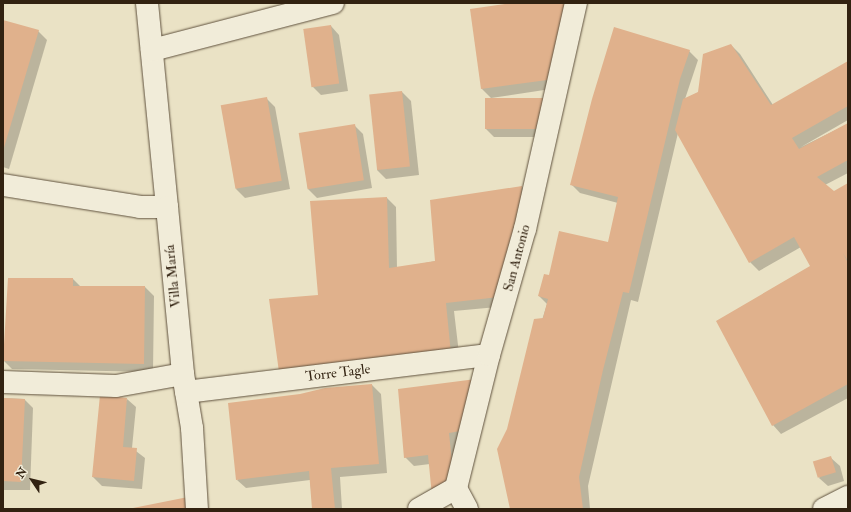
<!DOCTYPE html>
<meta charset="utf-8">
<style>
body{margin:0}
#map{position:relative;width:851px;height:512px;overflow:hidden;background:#eae2c5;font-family:"IM FELL Double Pica",serif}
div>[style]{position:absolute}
.shadow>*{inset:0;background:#0003}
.building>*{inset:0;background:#e0b18c;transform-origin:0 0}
.roads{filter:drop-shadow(0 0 1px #60523e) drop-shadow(0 0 1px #60523e)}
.minor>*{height:22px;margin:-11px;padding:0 11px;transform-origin:11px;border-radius:11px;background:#f1ecd9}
span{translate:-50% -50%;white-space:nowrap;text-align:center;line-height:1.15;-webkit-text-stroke:3.5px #f1ecd9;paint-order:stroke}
.street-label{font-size:14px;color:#322211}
.frame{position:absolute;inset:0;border:4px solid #322211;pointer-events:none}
.north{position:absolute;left:12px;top:460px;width:40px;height:40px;-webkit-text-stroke:3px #f1ecd9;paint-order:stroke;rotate:305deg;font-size:11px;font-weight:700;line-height:16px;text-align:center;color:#322211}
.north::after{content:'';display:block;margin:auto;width:14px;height:18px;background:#322211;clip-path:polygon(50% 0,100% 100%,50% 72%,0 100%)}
</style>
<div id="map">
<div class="shadow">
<i style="clip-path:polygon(518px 3px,564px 87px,491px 98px,482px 89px,471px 10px)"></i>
<i style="clip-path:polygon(3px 21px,38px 31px,47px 40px,9px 169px,3px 167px)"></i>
<i style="clip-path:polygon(331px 26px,339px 35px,348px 91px,321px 95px,312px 86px)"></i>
<i style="clip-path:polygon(731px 45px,740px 54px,773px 105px,848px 62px,848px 120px,801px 147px,848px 124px,848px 173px,825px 185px,834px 193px,848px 184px,848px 398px,781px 434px,773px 425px,811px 266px,801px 247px,759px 271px,750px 262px,678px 133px,638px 302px,631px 300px,588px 486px,590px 509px,511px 509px,508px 430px,547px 304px,539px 296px,550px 276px,609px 243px,618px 203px,580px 193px,571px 184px,689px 51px,698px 60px,685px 99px,699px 92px)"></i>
<i style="clip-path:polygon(402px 92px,411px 101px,419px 175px,386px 179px,377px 170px)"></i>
<i style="clip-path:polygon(267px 99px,275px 107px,290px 189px,245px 198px,236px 189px)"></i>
<i style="clip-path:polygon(486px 99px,555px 137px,494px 137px,485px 128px)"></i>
<i style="clip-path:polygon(354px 125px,363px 134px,372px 188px,317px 198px,308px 189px,300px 134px)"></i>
<i style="clip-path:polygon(522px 187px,530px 196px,508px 306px,454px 311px,460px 362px,319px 296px,387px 198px,396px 207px,397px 268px,436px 261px)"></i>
<i style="clip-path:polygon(73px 279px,81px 287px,145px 287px,154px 296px,153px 372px,12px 369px,4px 361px)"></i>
<i style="clip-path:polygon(475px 380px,462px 491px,430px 464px,414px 466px,405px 457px)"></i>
<i style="clip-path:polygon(372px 385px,381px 394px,387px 473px,340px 477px,342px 509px,313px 509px,310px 480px,246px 488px,237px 480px)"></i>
<i style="clip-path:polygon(3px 398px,24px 399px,33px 408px,30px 490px,3px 490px)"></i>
<i style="clip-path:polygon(127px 399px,136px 407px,132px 448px,145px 458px,142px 489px,102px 486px,93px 477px)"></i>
<i style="clip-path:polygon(831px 458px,840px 466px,844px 481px,828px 486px,819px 478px)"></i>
</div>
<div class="building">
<i style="clip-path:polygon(512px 3px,571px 3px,555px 79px,481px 89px,470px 9px)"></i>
<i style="clip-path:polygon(3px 20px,39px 30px,3px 151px)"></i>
<i style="left:331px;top:25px;width:59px;height:28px;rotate:82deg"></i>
<i style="clip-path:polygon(614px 27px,690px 50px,680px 79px,629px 293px,623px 292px,603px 370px,579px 477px,583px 509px,510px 509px,497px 449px,507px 429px,534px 319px,543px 318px,548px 299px,538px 296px,544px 274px,549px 275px,559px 231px,608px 242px,618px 197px,570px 185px,592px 99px)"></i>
<i style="clip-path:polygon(731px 44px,771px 105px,848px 61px,848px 106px,792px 138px,799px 149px,848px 123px,848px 160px,817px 177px,834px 191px,848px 183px,848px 261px,843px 253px,848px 263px,848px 384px,772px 426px,716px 321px,810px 266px,794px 237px,749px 263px,675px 130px,683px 99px,698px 92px,703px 54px)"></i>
<i style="left:402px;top:91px;width:76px;height:33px;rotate:84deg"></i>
<i style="left:267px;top:97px;width:85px;height:47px;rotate:80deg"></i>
<i style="left:485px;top:98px;width:62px;height:31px"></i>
<i style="left:355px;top:124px;width:57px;height:57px;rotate:81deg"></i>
<i style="clip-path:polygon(522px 186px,519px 233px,499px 297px,446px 303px,451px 354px,279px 372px,269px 299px,318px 295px,310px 201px,387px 197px,389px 268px,435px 261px,430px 200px)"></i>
<i style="clip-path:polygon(8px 278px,73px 278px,73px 286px,145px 286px,144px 364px,3px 361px)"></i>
<i style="clip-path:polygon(476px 379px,466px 430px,449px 433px,454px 482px,432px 496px,428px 455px,404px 458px,398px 389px)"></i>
<i style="clip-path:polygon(372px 384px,379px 464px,331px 468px,335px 509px,312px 509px,309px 471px,236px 480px,228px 403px,300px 394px,325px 388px)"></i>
<i style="clip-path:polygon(100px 395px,127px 398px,123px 447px,137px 448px,134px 481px,92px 477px)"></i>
<i style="clip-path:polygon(3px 398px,25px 399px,21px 482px,3px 481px)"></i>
<i style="left:831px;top:456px;width:17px;height:19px;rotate:73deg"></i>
<i style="clip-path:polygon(188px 497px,191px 509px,134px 509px,133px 508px)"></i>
</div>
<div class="roads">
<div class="minor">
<i style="left:147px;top:3px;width:205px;rotate:84.4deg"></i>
<i style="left:152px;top:50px;width:187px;rotate:-14.6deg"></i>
<i style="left:3px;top:185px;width:139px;rotate:9.1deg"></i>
<i style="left:140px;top:207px;width:27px"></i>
<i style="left:167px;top:207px;width:168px;rotate:84.5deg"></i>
<i style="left:183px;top:374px;width:55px;rotate:80.5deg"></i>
<i style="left:192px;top:428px;width:81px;rotate:86.5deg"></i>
<i style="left:3px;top:382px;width:113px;rotate:2deg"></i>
<i style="left:116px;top:386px;width:68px;rotate:-10.2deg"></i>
<i style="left:186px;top:392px;width:305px;rotate:-7deg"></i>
<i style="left:419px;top:509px;width:43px;rotate:-29.6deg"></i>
<i style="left:467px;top:509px;width:24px;rotate:-118deg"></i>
<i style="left:456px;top:488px;width:137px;rotate:-76.1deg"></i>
<i style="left:489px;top:355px;width:131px;rotate:-74.1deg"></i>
<i style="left:525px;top:229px;width:232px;rotate:-77.3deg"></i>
<i style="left:824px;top:509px;width:27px;rotate:-27deg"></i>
</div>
</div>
<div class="street-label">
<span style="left:517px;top:258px;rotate:-75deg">San Antonio</span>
<span style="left:173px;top:276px;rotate:-96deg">Villa María</span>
<span style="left:338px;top:373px;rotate:-7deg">Torre Tagle</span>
</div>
<div class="frame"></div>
<div class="north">N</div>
</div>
